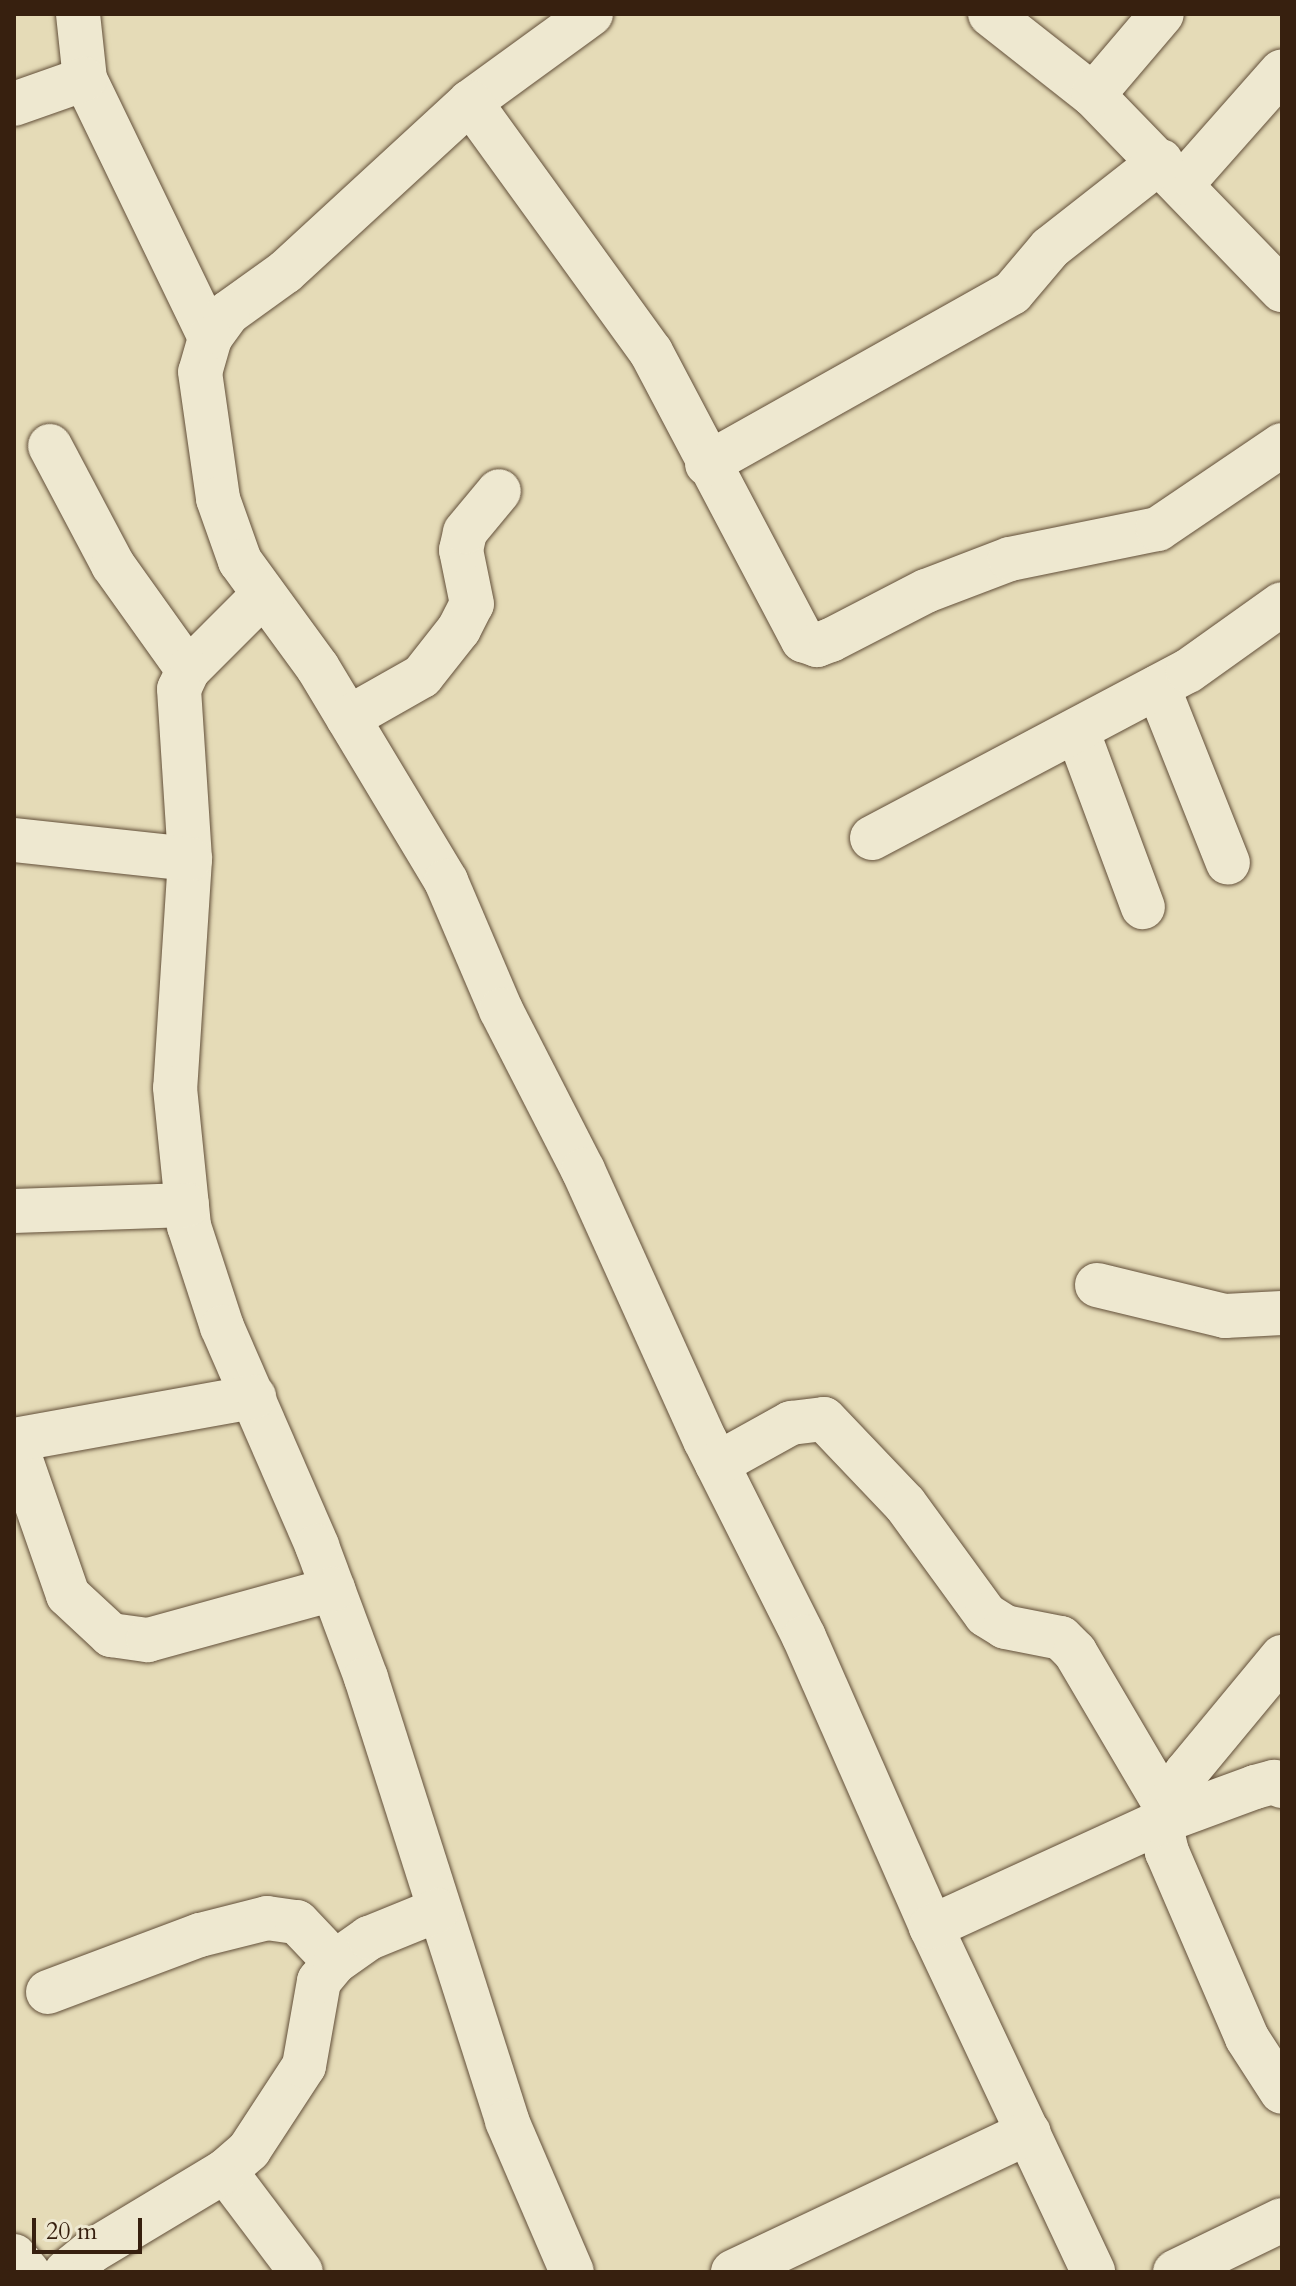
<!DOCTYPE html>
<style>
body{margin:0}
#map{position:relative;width:1296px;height:2286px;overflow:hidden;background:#e5dbb7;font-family:Cardo,serif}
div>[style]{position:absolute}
.roads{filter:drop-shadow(0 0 2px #624f39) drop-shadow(0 0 2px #624f39)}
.minor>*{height:44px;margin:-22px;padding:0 22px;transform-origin:22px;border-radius:22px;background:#eee8d0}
span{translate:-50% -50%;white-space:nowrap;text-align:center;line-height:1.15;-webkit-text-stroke:8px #eee8d0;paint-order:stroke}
.frame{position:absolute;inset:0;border:16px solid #37200f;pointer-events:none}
.scale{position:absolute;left:32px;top:2218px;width:110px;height:36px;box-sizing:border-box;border:4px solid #37200f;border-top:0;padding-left:10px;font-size:24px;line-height:28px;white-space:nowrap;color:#37200f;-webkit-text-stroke:6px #eee8d0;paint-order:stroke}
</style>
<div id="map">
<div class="roads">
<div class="minor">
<i style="left:78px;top:14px;width:65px;rotate:83.9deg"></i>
<i style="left:85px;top:79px;width:288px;rotate:64.2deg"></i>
<i style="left:591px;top:14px;width:150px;rotate:144deg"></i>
<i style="left:470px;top:102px;width:251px;rotate:137.4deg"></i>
<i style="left:285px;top:272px;width:70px;rotate:144.3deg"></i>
<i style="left:228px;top:313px;width:31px;rotate:126deg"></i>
<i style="left:210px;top:338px;width:35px;rotate:106deg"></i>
<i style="left:200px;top:372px;width:128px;rotate:81.9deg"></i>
<i style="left:218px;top:499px;width:66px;rotate:70.5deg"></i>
<i style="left:240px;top:561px;width:132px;rotate:53.9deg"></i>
<i style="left:318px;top:668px;width:249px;rotate:59deg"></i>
<i style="left:446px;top:881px;width:140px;rotate:66.9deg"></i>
<i style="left:501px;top:1010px;width:180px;rotate:62.9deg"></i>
<i style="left:583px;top:1170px;width:296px;rotate:65.7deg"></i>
<i style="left:705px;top:1440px;width:220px;rotate:63.3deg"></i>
<i style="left:804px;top:1637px;width:317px;rotate:66.3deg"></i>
<i style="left:931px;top:1927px;width:381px;rotate:64.8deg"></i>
<i style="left:990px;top:14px;width:131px;rotate:38.2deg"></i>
<i style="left:1093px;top:95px;width:272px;rotate:45.9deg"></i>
<i style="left:1093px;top:95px;width:106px;rotate:-49.6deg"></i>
<i style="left:470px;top:102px;width:309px;rotate:54.1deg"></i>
<i style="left:651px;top:352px;width:326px;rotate:62.2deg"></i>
<i style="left:803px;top:640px;width:15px;rotate:20deg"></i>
<i style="left:817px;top:645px;width:15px;rotate:-20deg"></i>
<i style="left:831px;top:640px;width:107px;rotate:-27.3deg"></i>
<i style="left:926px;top:591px;width:90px;rotate:-20.9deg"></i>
<i style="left:1010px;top:559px;width:151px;rotate:-11.5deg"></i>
<i style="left:1158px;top:529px;width:150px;rotate:-34.1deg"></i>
<i style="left:14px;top:104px;width:75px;rotate:-19.4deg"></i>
<i style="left:1183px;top:183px;width:149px;rotate:-48.5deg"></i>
<i style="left:50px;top:446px;width:135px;rotate:62.1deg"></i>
<i style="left:113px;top:565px;width:129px;rotate:54.5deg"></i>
<i style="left:707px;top:464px;width:350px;rotate:-29.3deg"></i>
<i style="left:1012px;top:293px;width:59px;rotate:-49.8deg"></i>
<i style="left:1050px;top:248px;width:141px;rotate:-38.1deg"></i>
<i style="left:263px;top:595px;width:106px;rotate:135deg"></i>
<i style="left:188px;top:670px;width:21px;rotate:115deg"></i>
<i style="left:179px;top:689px;width:170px;rotate:86.3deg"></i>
<i style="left:190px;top:859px;width:229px;rotate:93.7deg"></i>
<i style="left:175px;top:1088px;width:139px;rotate:84.2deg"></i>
<i style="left:189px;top:1226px;width:106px;rotate:71.9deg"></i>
<i style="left:222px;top:1327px;width:239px;rotate:66.5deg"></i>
<i style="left:317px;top:1546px;width:141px;rotate:69.6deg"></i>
<i style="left:366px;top:1678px;width:465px;rotate:72.3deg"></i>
<i style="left:507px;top:2121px;width:164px;rotate:66.7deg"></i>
<i style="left:1158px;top:687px;width:189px;rotate:68.3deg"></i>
<i style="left:348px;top:718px;width:85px;rotate:-29.6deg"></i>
<i style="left:422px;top:676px;width:60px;rotate:-51.8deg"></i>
<i style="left:459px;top:629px;width:28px;rotate:-63deg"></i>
<i style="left:472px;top:604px;width:55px;rotate:-101.5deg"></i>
<i style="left:461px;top:550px;width:18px;rotate:-77deg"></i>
<i style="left:465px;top:532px;width:53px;rotate:-50.3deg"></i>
<i style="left:1077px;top:730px;width:189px;rotate:69.6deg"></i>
<i style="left:872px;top:838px;width:357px;rotate:-27.9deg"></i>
<i style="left:1188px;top:671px;width:115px;rotate:-35.5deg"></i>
<i style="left:14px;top:840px;width:177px;rotate:6.2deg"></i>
<i style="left:14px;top:1211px;width:173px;rotate:-2deg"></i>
<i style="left:1097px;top:1285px;width:132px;rotate:13.6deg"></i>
<i style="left:1225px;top:1316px;width:57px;rotate:-3deg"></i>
<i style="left:14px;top:1440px;width:164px;rotate:70.8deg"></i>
<i style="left:68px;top:1595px;width:59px;rotate:42.9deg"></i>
<i style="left:111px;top:1635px;width:37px;rotate:8deg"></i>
<i style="left:148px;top:1640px;width:192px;rotate:-15.4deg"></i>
<i style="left:14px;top:1440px;width:244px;rotate:-10.2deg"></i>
<i style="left:717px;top:1464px;width:85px;rotate:-29deg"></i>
<i style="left:791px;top:1423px;width:33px;rotate:-7deg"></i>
<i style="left:824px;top:1419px;width:117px;rotate:46.4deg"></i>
<i style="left:905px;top:1504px;width:137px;rotate:53.9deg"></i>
<i style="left:986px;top:1615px;width:22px;rotate:32deg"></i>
<i style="left:1005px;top:1627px;width:57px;rotate:11.1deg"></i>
<i style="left:1061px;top:1638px;width:20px;rotate:45deg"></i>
<i style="left:1075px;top:1652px;width:178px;rotate:59.5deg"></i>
<i style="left:1282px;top:1657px;width:151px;rotate:129.6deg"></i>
<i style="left:1186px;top:1773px;width:55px;rotate:118deg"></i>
<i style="left:1160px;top:1822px;width:31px;rotate:77deg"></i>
<i style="left:1167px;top:1852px;width:202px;rotate:66.7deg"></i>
<i style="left:1247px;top:2038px;width:64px;rotate:57.1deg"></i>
<i style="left:931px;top:1927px;width:252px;rotate:-24.6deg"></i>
<i style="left:1160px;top:1822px;width:101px;rotate:-20.2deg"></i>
<i style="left:1255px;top:1787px;width:20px;rotate:-15deg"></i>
<i style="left:1274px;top:1782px;width:9px;rotate:27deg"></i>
<i style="left:48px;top:1992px;width:162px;rotate:-20.6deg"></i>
<i style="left:200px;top:1935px;width:69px;rotate:-14.2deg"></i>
<i style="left:267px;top:1918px;width:30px;rotate:8deg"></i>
<i style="left:297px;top:1922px;width:55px;rotate:46.5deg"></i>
<i style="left:225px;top:2171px;width:126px;rotate:53deg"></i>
<i style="left:14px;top:2256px;width:21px;rotate:49deg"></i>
<i style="left:66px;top:2272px;width:33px;rotate:-39deg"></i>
<i style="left:92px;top:2251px;width:155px;rotate:-31deg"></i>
<i style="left:225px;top:2171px;width:32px;rotate:-41deg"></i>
<i style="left:249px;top:2150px;width:100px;rotate:-56.8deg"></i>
<i style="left:304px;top:2066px;width:86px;rotate:-80deg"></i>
<i style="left:319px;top:1981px;width:25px;rotate:-50deg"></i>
<i style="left:335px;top:1962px;width:42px;rotate:-35.2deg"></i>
<i style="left:369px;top:1938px;width:74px;rotate:-22.1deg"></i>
<i style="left:733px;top:2272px;width:327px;rotate:-25.3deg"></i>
<i style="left:1175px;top:2272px;width:119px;rotate:-25.9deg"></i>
</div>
</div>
<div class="frame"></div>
<div class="scale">20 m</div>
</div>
